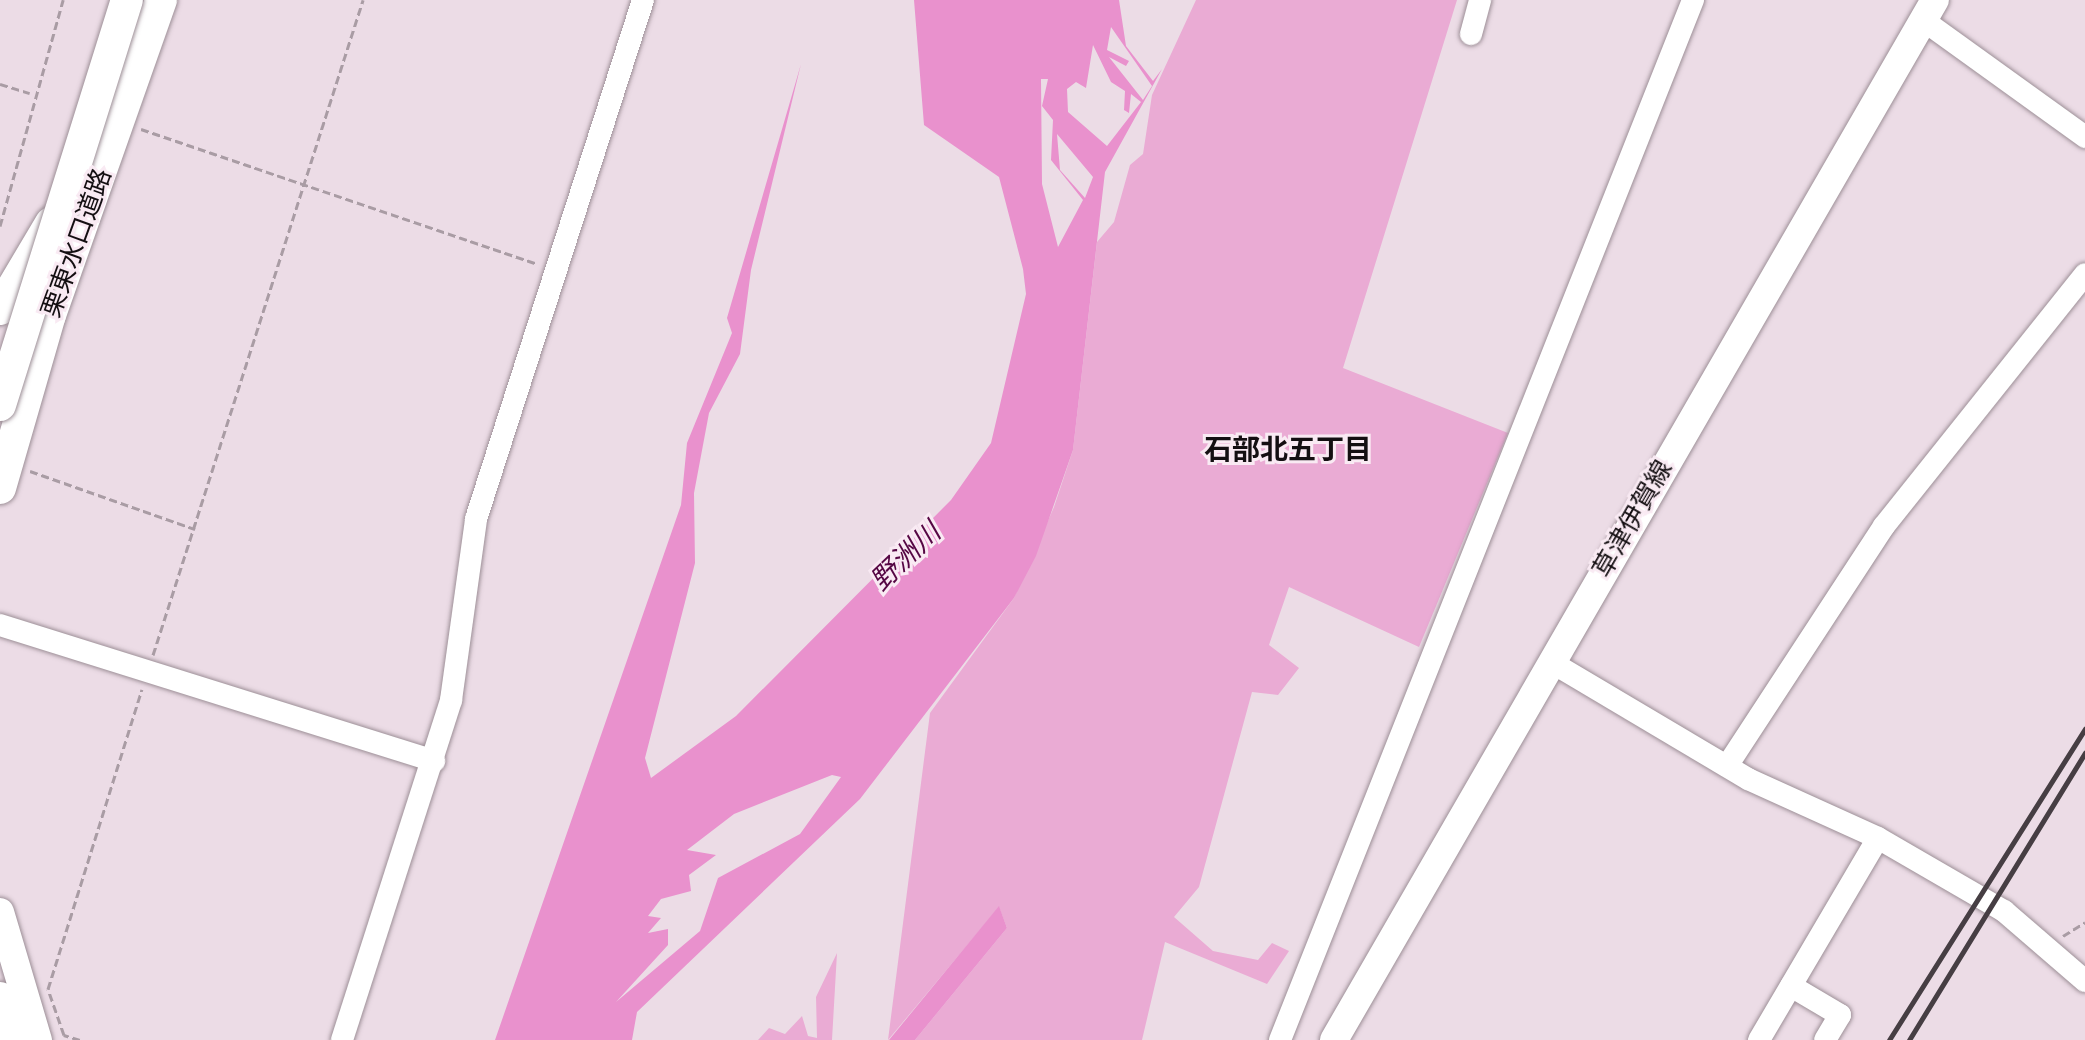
<!DOCTYPE html>
<meta charset="utf-8">
<style>
body{margin:0}
#map{position:relative;width:2085px;height:1040px;overflow:hidden;background:#ecdce6;font-family:Cabin,"Noto Sans JP",sans-serif}
div>[style]{position:absolute}
.green>*{inset:0;background:#eaabd4}
.water>*{inset:0;background:#e991cd}
.path>*{height:3px;margin-top:-1.5px;transform-origin:0;background:repeating-linear-gradient(90deg,#a99ca4 0 8px,transparent 0 12px)}
.roads{filter:drop-shadow(0 0 2px #9d8f97) drop-shadow(0 0 2px #9d8f97)}
.minor>*{height:22px;margin:-11px;padding:0 11px;transform-origin:11px;border-radius:11px;background:#fff}
.major>*{height:28px;margin:-14px;padding:0 14px;transform-origin:14px;border-radius:14px;background:#fff}
.highway>*{height:32px;margin:-16px;padding:0 16px;transform-origin:16px;border-radius:16px;background:#fff}
.rail>*{height:5px;margin:-2.5px;padding:0 2.5px;transform-origin:2.5px;border-radius:2.5px;background:#463e43}
.bridges{filter:drop-shadow(0 0 2px #9d8f97) drop-shadow(0 0 2px #9d8f97)}
.highway-bridge>*{height:32px;margin:-16px;padding:0 16px;transform-origin:16px;border-radius:16px;background:#fff}
span{translate:-50% -50%;white-space:nowrap;text-align:center;line-height:1.15;-webkit-text-stroke:6px #f9eaf3;paint-order:stroke}
.street-label{font-size:26px;color:#140f12}
.neighbourhood-label{font-size:28px;color:#140f12;font-weight:700}
.water-label{font-size:28px;color:#560744;font-style:italic}
</style>
<div id="map">
<div class="green">
<i style="clip-path:polygon(1196px 0,1457px 0,1343px 368px,1508px 433px,1419px 647px,1289px 587px,1269px 645px,1299px 668px,1278px 695px,1252px 692px,1199px 887px,1174px 917px,1213px 951px,1258px 960px,1272px 943px,1289px 951px,1267px 984px,1165px 942px,1142px 1040px,915px 1040px,1007px 928px,999px 907px,888px 1040px,930px 713px,1014px 598px,1054px 507px,1073px 450px,1097px 242px,1114px 222px,1130px 165px,1143px 154px,1152px 95px)"></i>
<i style="clip-path:polygon(837px 953px,832px 1040px,758px 1040px,769px 1028px,785px 1034px,802px 1016px,808px 1036px,817px 1038px,816px 997px)"></i>
</div>
<div class="water">
<i style="clip-path:polygon(evenodd,914px 0,1119px 0,1126px 46px,1153px 81px,1162px 69px,1105px 172px,1073px 450px,1036px 556px,1014px 598px,860px 799px,637px 1012px,632px 1040px,495px 1040px,681px 505px,687px 443px,732px 333px,727px 318px,801px 64px,751px 270px,740px 354px,709px 413px,694px 493px,695px 563px,645px 758px,651px 778px,736px 716px,951px 500px,991px 443px,1026px 294px,1023px 269px,999px 177px,924px 125px,914px 0,1111px 27px,1152px 86px,1143px 100px,1109px 57px,1126px 66px,1129px 61px,1107px 50px,1111px 27px,914px 0,1093px 45px,1111px 82px,1125px 91px,1124px 110px,1129px 113px,1131px 94px,1141px 102px,1107px 146px,1068px 112px,1067px 89px,1076px 82px,1086px 88px,1093px 45px,914px 0,1041px 79px,1048px 79px,1042px 106px,1053px 120px,1051px 160px,1083px 200px,1058px 247px,1042px 184px,1041px 79px,914px 0,1057px 134px,1093px 177px,1085px 198px,1060px 170px,1057px 134px,914px 0,832px 775px,841px 777px,800px 834px,718px 878px,700px 931px,616px 1002px,668px 945px,668px 929px,648px 933px,661px 918px,648px 916px,661px 899px,691px 891px,689px 875px,716px 855px,687px 850px,734px 814px,832px 775px)"></i>
<i style="clip-path:polygon(999px 906px,1007px 928px,915px 1040px,889px 1040px)"></i>
</div>
<div class="path">
<i style="left:0;top:84px;width:31px;rotate:17deg"></i>
<i style="left:141px;top:129px;width:419px;rotate:18.8deg"></i>
<i style="left:0;top:226px;width:235px;rotate:-74.4deg"></i>
<i style="left:30px;top:471px;width:175px;rotate:19.4deg"></i>
<i style="left:153px;top:655px;width:688px;rotate:-72.22deg"></i>
<i style="left:2063px;top:936px;width:26px;rotate:-32deg"></i>
<i style="left:80px;top:1040px;width:17px;rotate:-163deg"></i>
<i style="left:64px;top:1035px;width:49px;rotate:-109.2deg"></i>
<i style="left:48px;top:989px;width:314px;rotate:-72.6deg"></i>
</div>
<div class="roads">
<div class="minor">
<i style="left:1923px;top:20px;width:200px;rotate:35.8deg"></i>
<i style="left:1471px;top:34px;width:35px;rotate:-75deg"></i>
<i style="left:0;top:625px;width:455px;rotate:17.4deg"></i>
<i style="left:1551px;top:662px;width:229px;rotate:30.7deg"></i>
<i style="left:1748px;top:779px;width:143px;rotate:24.4deg"></i>
<i style="left:1878px;top:838px;width:146px;rotate:30.1deg"></i>
<i style="left:2004px;top:911px;width:107px;rotate:40.8deg"></i>
<i style="left:1727px;top:766px;width:287px;rotate:-56.8deg"></i>
<i style="left:1884px;top:526px;width:322px;rotate:-51.4deg"></i>
<i style="left:1791px;top:986px;width:57px;rotate:30.6deg"></i>
<i style="left:1840px;top:1015px;width:29px;rotate:121deg"></i>
<i style="left:342px;top:1040px;width:357px;rotate:-72.2deg"></i>
<i style="left:451px;top:700px;width:183px;rotate:-82.1deg"></i>
<i style="left:476px;top:519px;width:545px;rotate:-72.16deg"></i>
<i style="left:1280px;top:1040px;width:1119px;rotate:-68.34deg"></i>
<i style="left:1759px;top:1040px;width:234px;rotate:-59.5deg"></i>
</div>
<div class="major">
<i style="left:0;top:912px;width:134px;rotate:73.5deg"></i>
<i style="left:1334px;top:1040px;width:1201px;rotate:-59.98deg"></i>
</div>
<div class="highway">
<i style="left:0;top:309px;width:100px;rotate:-59.3deg"></i>
<i style="left:0;top:488px;width:180px;rotate:-73.9deg"></i>
<i style="left:50px;top:315px;width:334px;rotate:-70.6deg"></i>
<i style="left:0;top:998px;width:44px;rotate:72.8deg"></i>
</div>
</div>
<div class="rail">
<i style="left:1889px;top:1040px;width:368px;rotate:-57.8deg"></i>
<i style="left:1909px;top:1040px;width:337px;rotate:-58.5deg"></i>
</div>
<div class="bridges">
<div class="highway-bridge">
<i style="left:0;top:405px;width:424px;rotate:-72.6deg"></i>
</div>
</div>
<div class="street-label">
<span style="left:77px;top:243px;rotate:-70deg">栗東水口道路</span>
<span style="left:1633px;top:519px;rotate:-60deg">草津伊賀線</span>
</div>
<div class="neighbourhood-label">
<span style="left:1288px;top:449px">石部北五丁目</span>
</div>
<div class="water-label">
<span style="left:905px;top:556px;rotate:-44deg">野洲川</span>
</div>
</div>
